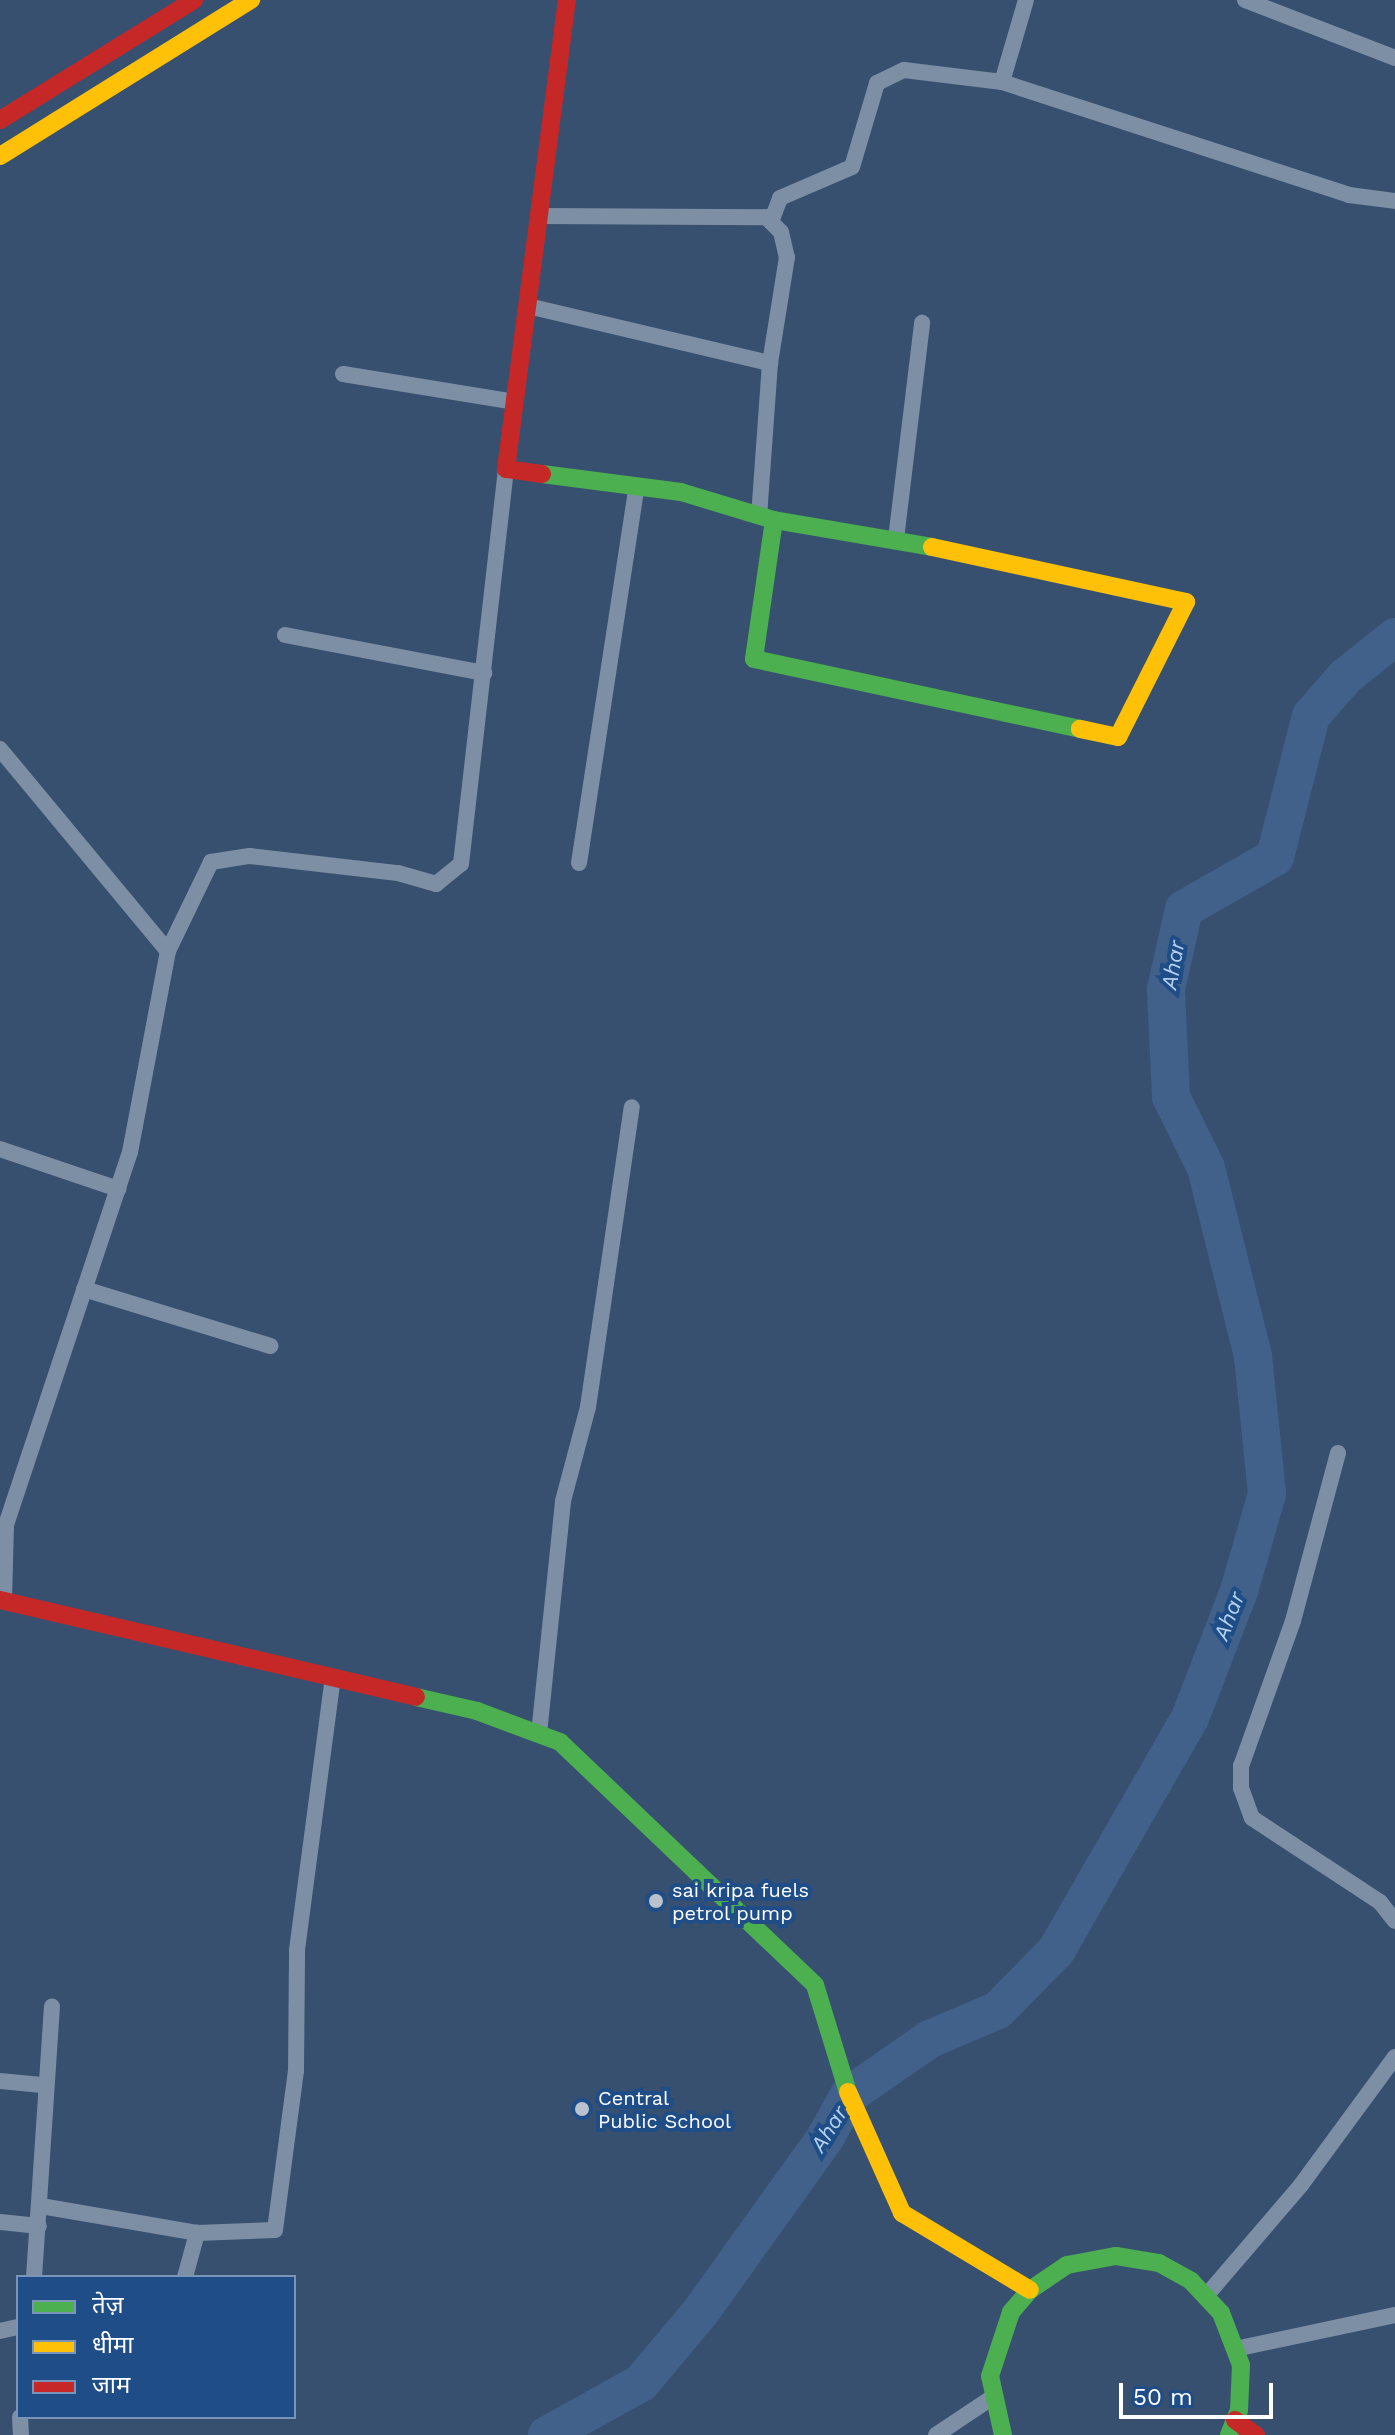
<!DOCTYPE html>
<meta charset="utf-8">
<style>
body{margin:0}
#map{position:relative;width:1395px;height:2435px;overflow:hidden;background:#37506f;font-family:"Work Sans","Noto Sans Devanagari",sans-serif}
div>[style]{position:absolute}
.river>*{height:38px;margin:-19px;padding:0 19px;transform-origin:19px;border-radius:19px;background:#41618a}
.street>*{height:16px;margin:-8px;padding:0 8px;transform-origin:8px;border-radius:8px;background:#7d8fa5}
.fast>*{height:18px;margin:-9px;padding:0 9px;transform-origin:9px;border-radius:9px;background:#4caf50}
.slow>*{height:18px;margin:-9px;padding:0 9px;transform-origin:9px;border-radius:9px;background:#ffc107}
.jam>*{height:18px;margin:-9px;padding:0 9px;transform-origin:9px;border-radius:9px;background:#c62828}
.dots>*{width:22px;height:22px;translate:-50% -50%;box-sizing:border-box;border:4px solid #1f4d87;border-radius:50%}
span{translate:-50% -50%;white-space:nowrap;text-align:center;line-height:1.15;-webkit-text-stroke:8px #1f4d87;paint-order:stroke}
.poi-label{font-size:20px;color:#fff}
.left{translate:0 -50%;text-align:left}
.water-label{font-size:22px;color:#b4d1f2;font-style:italic}
.legend{position:absolute;left:16px;top:2275px;width:280px;height:144px;box-sizing:border-box;background:#1f4d87;border:2px solid #7994b7;margin:0;padding:10px 14px;list-style:none;font-size:24px;color:#fff}
.legend li{display:flex;align-items:center;gap:16px;height:40px}
.legend b{width:40px;border:2px solid #7994b7}
.scale{position:absolute;left:1119px;top:2383px;width:154px;height:36px;box-sizing:border-box;border:4px solid #fff;border-top:0;padding-left:10px;font-size:24px;line-height:28px;white-space:nowrap;color:#fff;-webkit-text-stroke:6px #1f4d87;paint-order:stroke}
</style>
<div id="map">
<div class="river">
<i style="left:547px;top:2435px;width:107px;rotate:-29deg"></i>
<i style="left:641px;top:2383px;width:95px;rotate:-50.1deg"></i>
<i style="left:702px;top:2310px;width:211px;rotate:-54.4deg"></i>
<i style="left:825px;top:2138px;width:49px;rotate:-60.8deg"></i>
<i style="left:849px;top:2095px;width:98px;rotate:-34.7deg"></i>
<i style="left:930px;top:2039px;width:74px;rotate:-23.1deg"></i>
<i style="left:998px;top:2010px;width:83px;rotate:-45.5deg"></i>
<i style="left:1056px;top:1951px;width:269px;rotate:-60.1deg"></i>
<i style="left:1190px;top:1718px;width:136px;rotate:-68.9deg"></i>
<i style="left:1239px;top:1591px;width:101px;rotate:-73.9deg"></i>
<i style="left:1267px;top:1494px;width:139px;rotate:-95.8deg"></i>
<i style="left:1253px;top:1356px;width:194px;rotate:-104deg"></i>
<i style="left:1206px;top:1168px;width:79px;rotate:-116.2deg"></i>
<i style="left:1171px;top:1097px;width:108px;rotate:-92.7deg"></i>
<i style="left:1166px;top:989px;width:82px;rotate:-77.3deg"></i>
<i style="left:1184px;top:909px;width:105px;rotate:-29.7deg"></i>
<i style="left:1275px;top:857px;width:146px;rotate:-75.7deg"></i>
<i style="left:1311px;top:716px;width:52px;rotate:-48.9deg"></i>
<i style="left:1345px;top:677px;width:64px;rotate:-38.7deg"></i>
</div>
<div class="street">
<i style="left:1245px;top:0;width:161px;rotate:21.1deg"></i>
<i style="left:1002px;top:82px;width:85px;rotate:-73.7deg"></i>
<i style="left:540px;top:216px;width:226px;rotate:0.3deg"></i>
<i style="left:766px;top:217px;width:21px;rotate:45deg"></i>
<i style="left:781px;top:232px;width:26px;rotate:77deg"></i>
<i style="left:787px;top:257px;width:107px;rotate:99.1deg"></i>
<i style="left:770px;top:363px;width:152px;rotate:94.1deg"></i>
<i style="left:771px;top:222px;width:26px;rotate:-69deg"></i>
<i style="left:780px;top:198px;width:78px;rotate:-23.3deg"></i>
<i style="left:852px;top:167px;width:88px;rotate:-73.4deg"></i>
<i style="left:877px;top:83px;width:30px;rotate:-26deg"></i>
<i style="left:904px;top:70px;width:99px;rotate:7deg"></i>
<i style="left:1002px;top:82px;width:365px;rotate:18deg"></i>
<i style="left:1349px;top:195px;width:46px;rotate:7.4deg"></i>
<i style="left:528px;top:306px;width:249px;rotate:13.3deg"></i>
<i style="left:343px;top:374px;width:174px;rotate:9.2deg"></i>
<i style="left:896px;top:539px;width:218px;rotate:-83.1deg"></i>
<i style="left:285px;top:635px;width:203px;rotate:10.8deg"></i>
<i style="left:0;top:749px;width:263px;rotate:50.3deg"></i>
<i style="left:168px;top:951px;width:205px;rotate:100.7deg"></i>
<i style="left:130px;top:1152px;width:392px;rotate:108.4deg"></i>
<i style="left:6px;top:1524px;width:77px;rotate:91.5deg"></i>
<i style="left:579px;top:863px;width:381px;rotate:-81.3deg"></i>
<i style="left:168px;top:951px;width:99px;rotate:-64.2deg"></i>
<i style="left:211px;top:862px;width:39px;rotate:-9deg"></i>
<i style="left:250px;top:856px;width:149px;rotate:6.6deg"></i>
<i style="left:398px;top:873px;width:40px;rotate:16deg"></i>
<i style="left:436px;top:884px;width:32px;rotate:-39deg"></i>
<i style="left:461px;top:864px;width:398px;rotate:-83.5deg"></i>
<i style="left:0;top:1149px;width:125px;rotate:18.7deg"></i>
<i style="left:84px;top:1289px;width:195px;rotate:17deg"></i>
<i style="left:1338px;top:1453px;width:174px;rotate:105deg"></i>
<i style="left:1293px;top:1621px;width:154px;rotate:109.7deg"></i>
<i style="left:1241px;top:1766px;width:22px;rotate:90deg"></i>
<i style="left:1241px;top:1788px;width:32px;rotate:70deg"></i>
<i style="left:1252px;top:1818px;width:153px;rotate:33.3deg"></i>
<i style="left:1380px;top:1902px;width:24px;rotate:52deg"></i>
<i style="left:539px;top:1734px;width:234px;rotate:-84.1deg"></i>
<i style="left:563px;top:1501px;width:97px;rotate:-75.1deg"></i>
<i style="left:588px;top:1407px;width:303px;rotate:-81.7deg"></i>
<i style="left:0;top:2081px;width:42px;rotate:5.4deg"></i>
<i style="left:41px;top:2206px;width:158px;rotate:9.8deg"></i>
<i style="left:0;top:2222px;width:39px;rotate:6deg"></i>
<i style="left:34px;top:2277px;width:271px;rotate:-86.2deg"></i>
<i style="left:185px;top:2277px;width:46px;rotate:-74.7deg"></i>
<i style="left:197px;top:2233px;width:78px;rotate:-2.2deg"></i>
<i style="left:275px;top:2230px;width:160px;rotate:-82.5deg"></i>
<i style="left:296px;top:2071px;width:121px;rotate:-89.5deg"></i>
<i style="left:297px;top:1950px;width:275px;rotate:-82.5deg"></i>
<i style="left:1206px;top:2296px;width:146px;rotate:-49.4deg"></i>
<i style="left:1301px;top:2185px;width:159px;rotate:-53.7deg"></i>
<i style="left:0;top:2331px;width:18px;rotate:-13deg"></i>
<i style="left:1235px;top:2349px;width:164px;rotate:-12deg"></i>
<i style="left:20px;top:2417px;width:18px;rotate:87deg"></i>
<i style="left:936px;top:2435px;width:69px;rotate:-33.7deg"></i>
</div>
<div class="fast">
<i style="left:542px;top:474px;width:140px;rotate:7.4deg"></i>
<i style="left:681px;top:492px;width:97px;rotate:16.8deg"></i>
<i style="left:774px;top:520px;width:160px;rotate:9.7deg"></i>
<i style="left:774px;top:520px;width:140px;rotate:98.2deg"></i>
<i style="left:754px;top:659px;width:333px;rotate:12.1deg"></i>
<i style="left:416px;top:1697px;width:63px;rotate:12.9deg"></i>
<i style="left:477px;top:1711px;width:89px;rotate:20.5deg"></i>
<i style="left:560px;top:1742px;width:352px;rotate:43.6deg"></i>
<i style="left:815px;top:1985px;width:112px;rotate:72.9deg"></i>
<i style="left:1003px;top:2435px;width:60px;rotate:-102.4deg"></i>
<i style="left:990px;top:2376px;width:67px;rotate:-71.8deg"></i>
<i style="left:1011px;top:2312px;width:29px;rotate:-49deg"></i>
<i style="left:1030px;top:2290px;width:45px;rotate:-34deg"></i>
<i style="left:1067px;top:2265px;width:50px;rotate:-10.4deg"></i>
<i style="left:1116px;top:2256px;width:44px;rotate:9.2deg"></i>
<i style="left:1159px;top:2263px;width:37px;rotate:29deg"></i>
<i style="left:1191px;top:2281px;width:44px;rotate:46.8deg"></i>
<i style="left:1221px;top:2313px;width:56px;rotate:69deg"></i>
<i style="left:1241px;top:2365px;width:45px;rotate:92.5deg"></i>
<i style="left:1239px;top:2410px;width:27px;rotate:112deg"></i>
</div>
<div class="slow">
<i style="left:0;top:156px;width:296px;rotate:-31.9deg"></i>
<i style="left:932px;top:547px;width:260px;rotate:12.2deg"></i>
<i style="left:1186px;top:602px;width:151px;rotate:116.7deg"></i>
<i style="left:1118px;top:737px;width:39px;rotate:-168deg"></i>
<i style="left:848px;top:2092px;width:133px;rotate:65.9deg"></i>
<i style="left:902px;top:2213px;width:149px;rotate:31deg"></i>
</div>
<div class="jam">
<i style="left:0;top:120px;width:228px;rotate:-31.7deg"></i>
<i style="left:542px;top:474px;width:36px;rotate:-172deg"></i>
<i style="left:506px;top:469px;width:473px;rotate:-82.6deg"></i>
<i style="left:0;top:1600px;width:427px;rotate:13.1deg"></i>
<i style="left:1235px;top:2420px;width:26px;rotate:36deg"></i>
</div>
<div class="dots">
<i style="left:656px;top:1901px;background:#b9c2cd"></i>
<i style="left:582px;top:2109px;background:#b9c2cd"></i>
</div>
<div class="poi-label">
<span class="left" style="left:672px;top:1902px">sai kripa fuels<br>petrol pump</span>
<span class="left" style="left:598px;top:2110px">Central<br>Public School</span>
</div>
<div class="water-label">
<span style="left:1173px;top:965px;rotate:-80deg">Ahar</span>
<span style="left:1229px;top:1616px;rotate:-69deg">Ahar</span>
<span style="left:829px;top:2129px;rotate:-58deg">Ahar</span>
</div>
<ul class="legend">
<li><b style="height:10px;background:#4caf50"></b>तेज़</li>
<li><b style="height:10px;background:#ffc107"></b>धीमा</li>
<li><b style="height:10px;background:#c62828"></b>जाम</li>
</ul>
<div class="scale">50 m</div>
</div>
